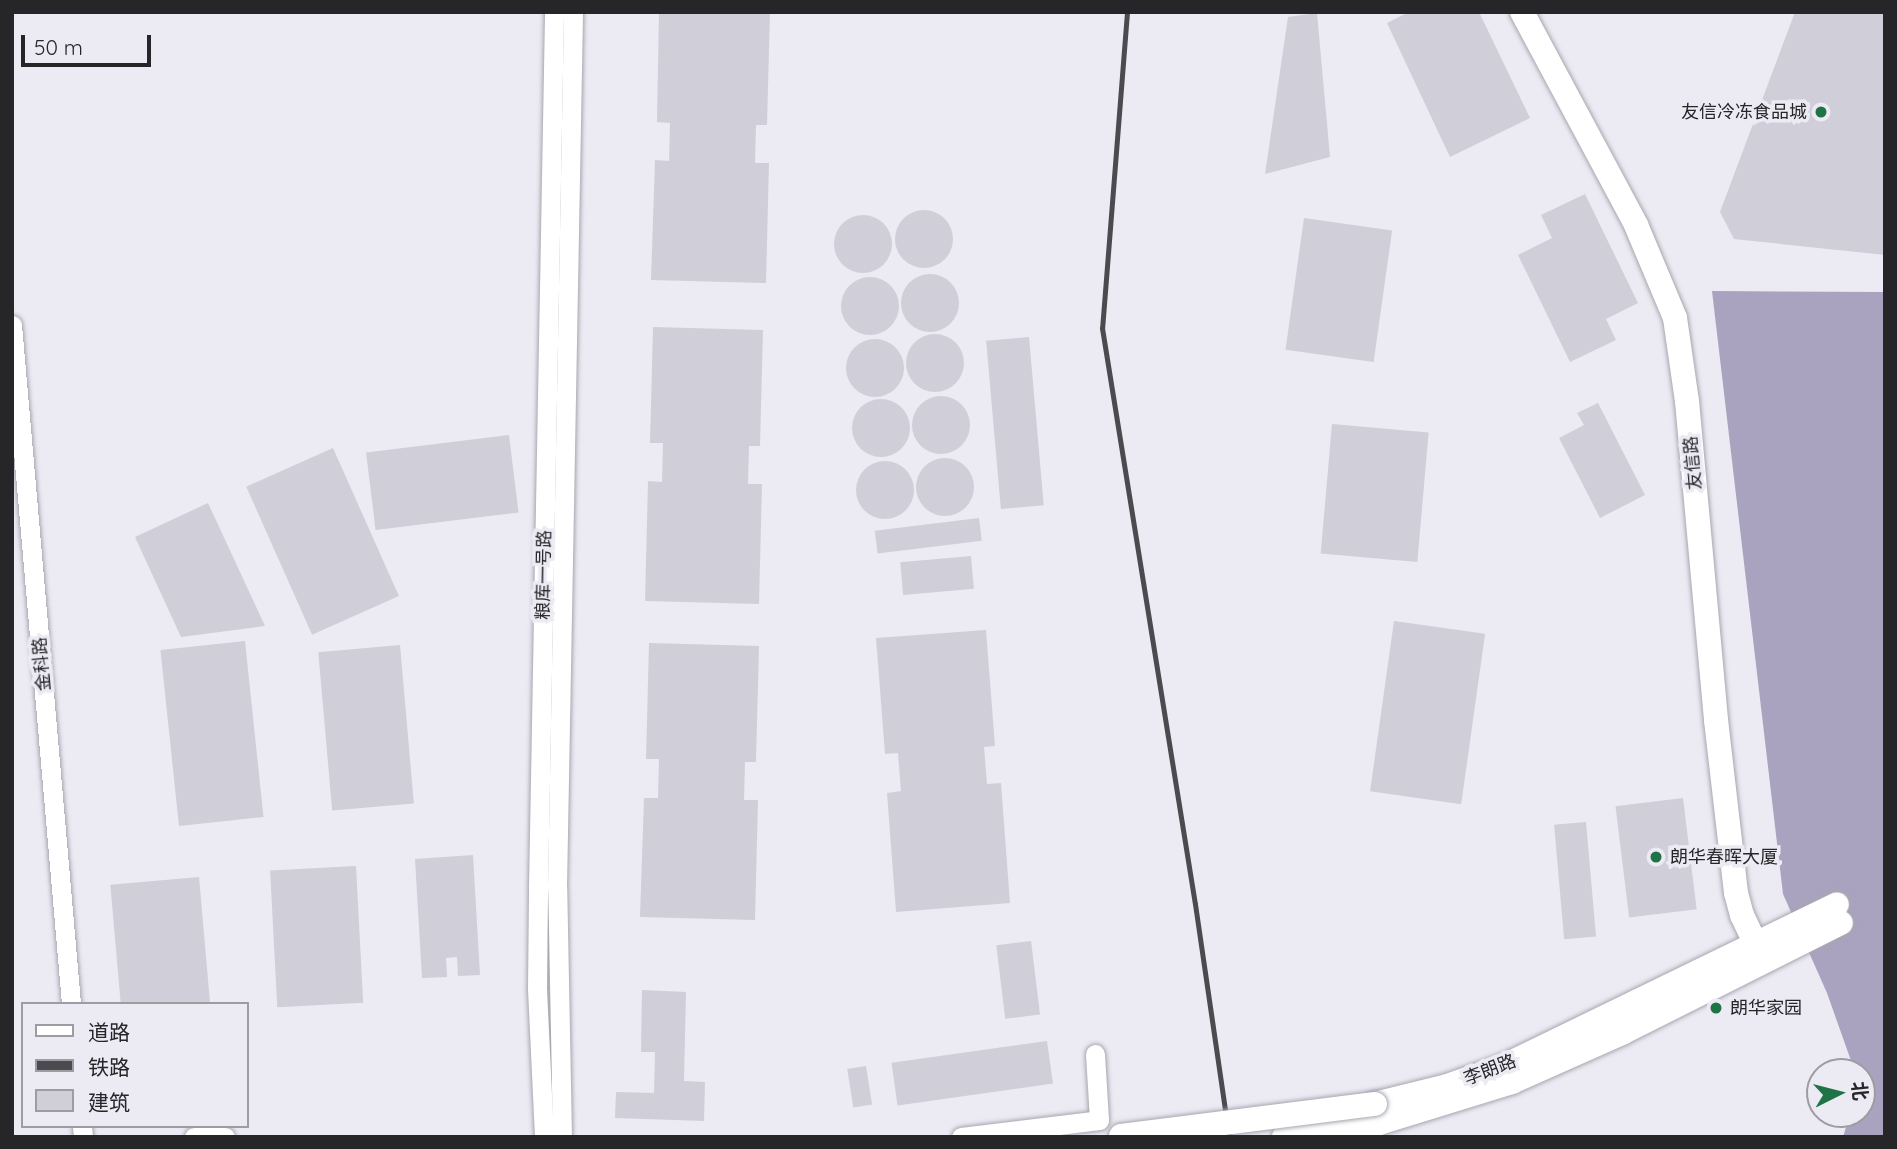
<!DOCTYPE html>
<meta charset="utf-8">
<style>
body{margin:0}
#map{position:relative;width:1897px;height:1149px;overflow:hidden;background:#eceaf3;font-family:Quicksand,"Noto Sans SC",sans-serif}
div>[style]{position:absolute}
.forest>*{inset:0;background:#aaa3c0}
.building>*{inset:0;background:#d0ced8;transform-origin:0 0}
.round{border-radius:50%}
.roads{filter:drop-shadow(0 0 2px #a8a6af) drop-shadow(0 0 2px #a8a6af)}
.minor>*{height:19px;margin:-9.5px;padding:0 9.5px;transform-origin:9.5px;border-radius:9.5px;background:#fff}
.tertiary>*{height:24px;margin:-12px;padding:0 12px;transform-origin:12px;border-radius:12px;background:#fff}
.rail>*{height:5px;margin:-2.5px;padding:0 2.5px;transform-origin:2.5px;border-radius:2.5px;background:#4b4b4f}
.bridges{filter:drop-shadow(0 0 2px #a8a6af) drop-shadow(0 0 2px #a8a6af)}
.tertiary-bridge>*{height:24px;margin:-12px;padding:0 12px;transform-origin:12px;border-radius:12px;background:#fff}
.dots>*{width:19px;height:19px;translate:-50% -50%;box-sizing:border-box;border:4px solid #eceaf3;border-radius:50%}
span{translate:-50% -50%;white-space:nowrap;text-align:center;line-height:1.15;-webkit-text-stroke:7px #eceaf3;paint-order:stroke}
.poi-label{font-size:18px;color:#262629}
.right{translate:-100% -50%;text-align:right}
.left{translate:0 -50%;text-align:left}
.street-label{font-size:18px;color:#262629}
.frame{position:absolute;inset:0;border:14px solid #262629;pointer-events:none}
.legend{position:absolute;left:21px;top:1002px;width:228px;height:126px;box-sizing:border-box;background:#eceaf3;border:2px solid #9d9ca2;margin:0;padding:9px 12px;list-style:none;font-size:21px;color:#262629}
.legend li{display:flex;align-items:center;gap:14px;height:35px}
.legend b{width:35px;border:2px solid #9d9ca2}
.north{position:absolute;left:1806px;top:1058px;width:70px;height:70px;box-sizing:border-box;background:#eceaf3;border:2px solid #9d9ca2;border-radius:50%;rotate:84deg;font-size:19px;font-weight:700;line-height:28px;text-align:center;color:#262629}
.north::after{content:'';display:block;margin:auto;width:24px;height:32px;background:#1e7447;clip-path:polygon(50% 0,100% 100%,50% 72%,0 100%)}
.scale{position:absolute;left:21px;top:35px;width:130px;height:32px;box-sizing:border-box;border:4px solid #262629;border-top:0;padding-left:9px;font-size:21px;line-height:24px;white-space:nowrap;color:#262629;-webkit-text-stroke:5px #eceaf3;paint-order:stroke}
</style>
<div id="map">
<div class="forest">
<i style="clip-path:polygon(1712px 291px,1885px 292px,1885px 1137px,1843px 1137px,1850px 1114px,1862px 1114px,1862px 1072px,1855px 1072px,1827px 993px,1783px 894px)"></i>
</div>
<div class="building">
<i style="clip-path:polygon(659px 12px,770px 12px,767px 125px,756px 125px,755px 163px,769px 163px,766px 283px,651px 280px,655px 160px,669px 161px,670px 123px,657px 122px)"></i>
<i style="clip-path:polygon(1409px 12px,1479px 12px,1530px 118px,1450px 157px,1387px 23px)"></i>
<i style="clip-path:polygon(1795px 12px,1885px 12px,1885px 255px,1734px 239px,1720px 212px)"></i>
<i style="clip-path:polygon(1317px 13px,1330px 157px,1265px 174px,1288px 17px)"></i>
<i style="clip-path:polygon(1585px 194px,1638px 303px,1606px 319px,1616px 340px,1570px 362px,1518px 255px,1552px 238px,1541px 215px)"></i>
<i class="round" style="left:895px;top:210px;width:58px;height:58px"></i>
<i class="round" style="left:834px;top:215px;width:58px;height:58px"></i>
<i style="left:1304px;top:218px;width:89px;height:133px;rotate:8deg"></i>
<i class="round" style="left:901px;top:274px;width:58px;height:58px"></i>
<i class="round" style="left:841px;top:277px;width:58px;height:58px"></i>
<i style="clip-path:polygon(653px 327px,763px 330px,760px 446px,749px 446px,748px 484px,762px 484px,759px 604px,645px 601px,648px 481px,662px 482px,663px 443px,650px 443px)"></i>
<i class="round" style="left:906px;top:334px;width:58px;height:58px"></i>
<i style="left:1029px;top:337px;width:169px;height:43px;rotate:85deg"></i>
<i class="round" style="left:846px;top:339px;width:58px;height:58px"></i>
<i class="round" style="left:912px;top:396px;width:58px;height:58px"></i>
<i class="round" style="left:852px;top:399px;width:58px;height:58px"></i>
<i style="clip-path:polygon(1598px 403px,1645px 495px,1600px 518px,1559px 438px,1584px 425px,1577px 413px)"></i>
<i style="left:1332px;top:424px;width:97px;height:130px;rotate:5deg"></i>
<i style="left:509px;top:435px;width:78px;height:144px;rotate:83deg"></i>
<i style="left:333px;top:448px;width:162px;height:95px;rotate:66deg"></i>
<i class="round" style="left:916px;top:458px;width:58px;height:58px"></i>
<i class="round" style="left:856px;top:461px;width:58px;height:58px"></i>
<i style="clip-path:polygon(208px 503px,265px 626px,181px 637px,135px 537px)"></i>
<i style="left:979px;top:518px;width:23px;height:105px;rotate:83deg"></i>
<i style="left:971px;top:556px;width:33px;height:71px;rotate:85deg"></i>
<i style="left:1394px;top:621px;width:92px;height:172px;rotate:8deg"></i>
<i style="clip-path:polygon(986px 630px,995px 746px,984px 747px,987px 784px,1001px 783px,1010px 903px,896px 912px,887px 793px,901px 791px,898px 753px,885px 754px,876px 638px)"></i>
<i style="left:245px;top:641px;width:177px;height:85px;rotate:84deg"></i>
<i style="clip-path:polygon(649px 643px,759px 646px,756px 762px,745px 762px,744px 800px,758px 800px,755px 920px,640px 917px,644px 798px,658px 798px,659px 759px,646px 759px)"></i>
<i style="left:400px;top:645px;width:159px;height:82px;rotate:85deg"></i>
<i style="left:1683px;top:798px;width:112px;height:68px;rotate:83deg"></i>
<i style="left:1586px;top:822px;width:115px;height:32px;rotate:85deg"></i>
<i style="clip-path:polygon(473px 855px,480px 975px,458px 976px,457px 957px,446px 958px,447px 977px,422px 978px,415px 859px)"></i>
<i style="left:356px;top:866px;width:137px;height:86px;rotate:87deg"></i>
<i style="left:199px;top:877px;width:127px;height:89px;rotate:85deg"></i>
<i style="left:1031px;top:941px;width:74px;height:35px;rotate:83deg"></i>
<i style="clip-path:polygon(642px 990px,686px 992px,684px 1081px,705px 1082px,704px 1121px,615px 1118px,616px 1092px,654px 1093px,655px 1052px,641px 1052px)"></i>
<i style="left:1047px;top:1041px;width:43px;height:157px;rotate:82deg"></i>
<i style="left:866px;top:1066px;width:39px;height:19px;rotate:81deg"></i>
</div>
<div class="roads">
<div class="minor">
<i style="left:12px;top:325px;width:682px;rotate:85.03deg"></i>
<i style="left:1095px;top:1054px;width:66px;rotate:86.5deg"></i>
<i style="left:82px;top:1126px;width:11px;rotate:85deg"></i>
<i style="left:194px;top:1137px;width:31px"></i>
<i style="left:544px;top:1137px;width:148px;rotate:-92.7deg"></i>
<i style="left:537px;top:989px;width:101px;rotate:-89.4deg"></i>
<i style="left:538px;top:888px;width:876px;rotate:-88.95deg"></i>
<i style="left:562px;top:1137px;width:250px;rotate:-91.1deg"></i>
<i style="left:557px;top:887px;width:875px;rotate:-88.95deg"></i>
<i style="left:961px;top:1137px;width:139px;rotate:-7deg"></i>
</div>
<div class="tertiary">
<i style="left:1522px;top:12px;width:242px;rotate:61.8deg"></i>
<i style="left:1636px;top:225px;width:101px;rotate:67.2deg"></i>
<i style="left:1675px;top:318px;width:84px;rotate:81.8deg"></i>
<i style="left:1687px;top:401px;width:320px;rotate:84.8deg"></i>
<i style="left:1716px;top:720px;width:174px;rotate:83.4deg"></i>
<i style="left:1736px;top:893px;width:23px;rotate:75deg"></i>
<i style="left:1742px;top:915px;width:33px;rotate:65deg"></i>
<i style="left:1375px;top:1104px;width:74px;rotate:-14deg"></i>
<i style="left:1447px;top:1086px;width:60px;rotate:-19.3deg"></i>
<i style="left:1504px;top:1066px;width:370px;rotate:-25.9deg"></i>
<i style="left:1284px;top:1137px;width:96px;rotate:-8.4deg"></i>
<i style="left:1379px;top:1123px;width:139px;rotate:-17.1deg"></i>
<i style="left:1512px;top:1082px;width:120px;rotate:-24deg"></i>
<i style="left:1622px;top:1033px;width:245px;rotate:-26.7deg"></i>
</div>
</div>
<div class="rail">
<i style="left:1127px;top:12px;width:317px;rotate:94.5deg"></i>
<i style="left:1102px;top:328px;width:583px;rotate:80.83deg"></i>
<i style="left:1195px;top:904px;width:235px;rotate:81.7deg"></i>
</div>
<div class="bridges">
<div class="tertiary-bridge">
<i style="left:1121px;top:1136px;width:256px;rotate:-7.2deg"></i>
</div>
</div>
<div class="dots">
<i style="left:1821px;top:112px;background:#1e7447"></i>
<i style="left:1656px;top:857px;background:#1e7447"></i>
<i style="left:1716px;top:1008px;background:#1e7447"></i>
</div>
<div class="poi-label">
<span class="right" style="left:1807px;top:112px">友信冷冻食品城</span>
<span class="left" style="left:1670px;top:857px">朗华春晖大厦</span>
<span class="left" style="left:1730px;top:1008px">朗华家园</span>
</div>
<div class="street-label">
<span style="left:1693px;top:463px;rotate:-95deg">友信路</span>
<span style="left:544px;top:575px;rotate:-89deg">粮库一号路</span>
<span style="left:42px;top:664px;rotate:-95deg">金科路</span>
<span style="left:1490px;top:1070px;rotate:-21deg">李朗路</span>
</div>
<div class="frame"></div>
<ul class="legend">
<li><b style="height:9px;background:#fff"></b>道路</li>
<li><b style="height:9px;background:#4b4b4f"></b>铁路</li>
<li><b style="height:19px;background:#d0ced8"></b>建筑</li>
</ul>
<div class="north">北</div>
<div class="scale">50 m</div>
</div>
